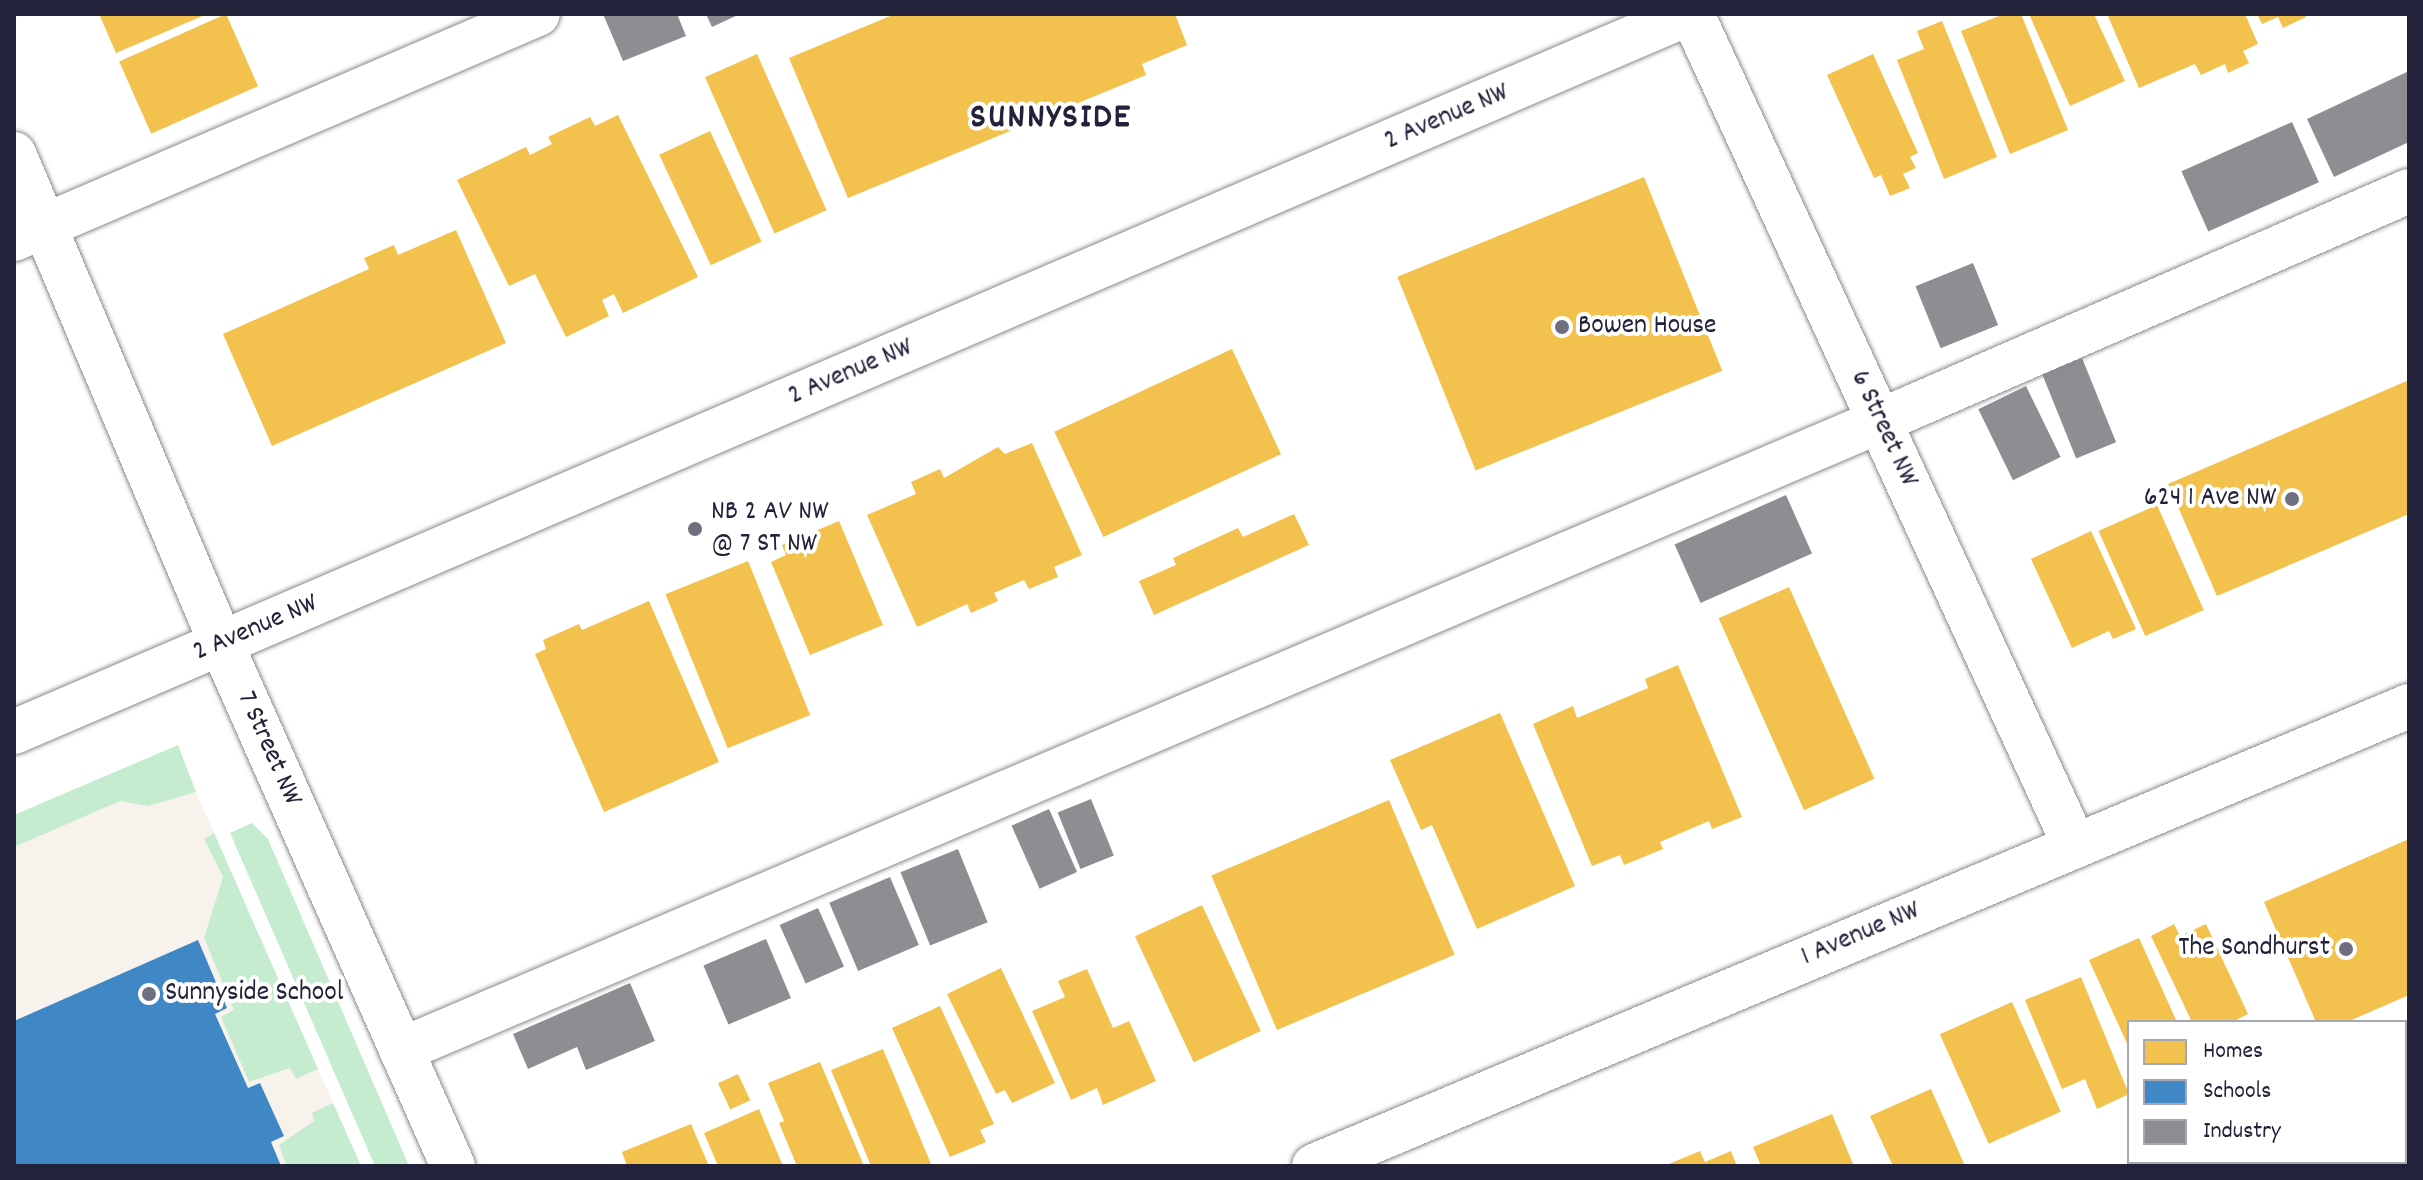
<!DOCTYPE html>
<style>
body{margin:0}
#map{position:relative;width:2423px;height:1180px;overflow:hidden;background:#fff;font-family:Dekko,sans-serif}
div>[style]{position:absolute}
.built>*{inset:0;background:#f8f2ec}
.green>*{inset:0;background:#c6ecd0}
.homes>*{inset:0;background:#f2c14e;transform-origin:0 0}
.schools>*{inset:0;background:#3f88c5}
.industry>*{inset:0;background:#8d8d92;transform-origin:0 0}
.roads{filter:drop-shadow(0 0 2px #8a8a8f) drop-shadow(0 0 2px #8a8a8f)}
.minor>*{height:44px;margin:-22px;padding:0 22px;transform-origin:22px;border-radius:22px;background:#fff}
.dots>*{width:22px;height:22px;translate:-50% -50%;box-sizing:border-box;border:4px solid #fff;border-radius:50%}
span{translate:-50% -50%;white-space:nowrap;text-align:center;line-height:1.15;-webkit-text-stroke:8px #fff;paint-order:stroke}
.street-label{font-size:28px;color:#22223b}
.poi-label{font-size:28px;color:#22223b}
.left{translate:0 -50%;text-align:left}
.right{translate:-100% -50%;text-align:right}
.district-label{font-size:36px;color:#22223b;font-weight:700;letter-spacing:2px}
.frame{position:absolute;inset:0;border:16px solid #22223b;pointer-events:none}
.legend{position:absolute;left:2127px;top:1020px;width:280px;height:144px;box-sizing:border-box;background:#fff;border:2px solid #a7a7b1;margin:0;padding:10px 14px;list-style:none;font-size:24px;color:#22223b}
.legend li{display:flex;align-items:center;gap:16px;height:40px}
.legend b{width:40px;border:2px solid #a7a7b1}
</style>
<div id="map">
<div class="built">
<i style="clip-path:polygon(180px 756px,333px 1103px,361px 1166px,14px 1166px,14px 828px)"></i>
</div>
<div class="green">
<i style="clip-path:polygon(178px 745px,196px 792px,148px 806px,120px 801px,14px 847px,14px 815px)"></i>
<i style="clip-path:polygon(252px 823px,268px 839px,409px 1166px,375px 1166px,230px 833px)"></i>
<i style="clip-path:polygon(214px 833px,318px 1069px,296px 1079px,290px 1068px,249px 1082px,221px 1017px,234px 1010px,204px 938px,223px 877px,204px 839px)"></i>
<i style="clip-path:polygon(333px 1103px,361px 1166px,287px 1166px,279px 1145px,314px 1121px,312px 1113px)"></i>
</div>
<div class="homes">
<i style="clip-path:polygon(99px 14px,207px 14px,116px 53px)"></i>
<i style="left:226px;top:14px;width:79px;height:117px;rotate:66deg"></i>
<i style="clip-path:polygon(895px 14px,1175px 14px,1187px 45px,1142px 64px,1146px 75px,848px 198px,789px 58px)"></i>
<i style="clip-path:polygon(2004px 14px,2021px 14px,2068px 130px,2010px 154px,1961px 31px)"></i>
<i style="clip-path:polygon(2029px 14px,2094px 14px,2125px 81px,2070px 106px)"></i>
<i style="clip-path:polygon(2107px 14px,2245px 14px,2258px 44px,2243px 51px,2249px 63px,2228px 73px,2225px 64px,2201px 75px,2195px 64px,2139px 88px)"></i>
<i style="clip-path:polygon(2257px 14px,2305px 14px,2306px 17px,2283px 28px,2278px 17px,2262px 24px)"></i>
<i style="clip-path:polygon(1942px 21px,1997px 157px,1944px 179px,1897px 60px,1924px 49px,1917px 31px)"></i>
<i style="left:757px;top:54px;width:171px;height:57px;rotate:66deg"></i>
<i style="clip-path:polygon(1873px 54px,1918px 153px,1910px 157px,1916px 168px,1903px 174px,1910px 188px,1890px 196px,1881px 175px,1874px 178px,1827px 75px)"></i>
<i style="clip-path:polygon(618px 115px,698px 277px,623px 313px,614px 294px,602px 300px,609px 316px,566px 337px,535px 274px,509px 286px,457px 180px,526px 147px,530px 155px,552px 144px,548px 137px,590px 117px,595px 126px)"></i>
<i style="left:710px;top:131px;width:122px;height:56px;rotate:65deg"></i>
<i style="left:1644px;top:177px;width:209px;height:266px;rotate:68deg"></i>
<i style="clip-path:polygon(456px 230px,506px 343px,272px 446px,223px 334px,369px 269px,364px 258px,394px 245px,398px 255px)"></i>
<i style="left:1232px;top:349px;width:116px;height:196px;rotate:65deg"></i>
<i style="clip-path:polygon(2409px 380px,2409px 514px,2217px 596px,2168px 484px)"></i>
<i style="clip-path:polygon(1032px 443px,1082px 555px,1054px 567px,1058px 577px,1029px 589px,1024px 580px,994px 593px,998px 601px,971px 613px,967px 604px,917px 627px,867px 515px,916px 494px,911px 482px,940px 469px,944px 478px,998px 447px,1005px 454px)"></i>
<i style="left:2157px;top:505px;width:115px;height:64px;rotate:66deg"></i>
<i style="clip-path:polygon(1294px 514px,1309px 545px,1154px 615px,1139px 581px,1176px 565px,1173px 558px,1238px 528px,1243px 537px)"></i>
<i style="clip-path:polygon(839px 521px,883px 625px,810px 655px,771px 562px,786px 555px,782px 545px)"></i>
<i style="clip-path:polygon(2091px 531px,2136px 629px,2113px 639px,2109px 631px,2072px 648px,2031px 559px)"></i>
<i style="left:748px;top:561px;width:166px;height:89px;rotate:68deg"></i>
<i style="left:1789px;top:587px;width:210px;height:77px;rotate:66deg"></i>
<i style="clip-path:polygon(649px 601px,719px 762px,604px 812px,535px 654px,546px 649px,543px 640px,579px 624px,582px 630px)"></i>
<i style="clip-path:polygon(1678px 665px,1742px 817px,1712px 829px,1709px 821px,1660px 842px,1663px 849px,1624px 865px,1620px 855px,1592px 866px,1533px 724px,1573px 706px,1577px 718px,1648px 688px,1645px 679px)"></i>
<i style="clip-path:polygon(1500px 713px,1575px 886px,1477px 929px,1432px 825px,1421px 830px,1390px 760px)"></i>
<i style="left:1389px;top:800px;width:168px;height:193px;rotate:67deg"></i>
<i style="clip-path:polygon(2409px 839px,2409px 995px,2347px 1022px,2316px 1022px,2264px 902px)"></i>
<i style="left:1202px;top:905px;width:139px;height:74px;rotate:65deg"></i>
<i style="clip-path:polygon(2174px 924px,2180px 936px,2206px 924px,2248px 1014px,2232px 1022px,2192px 1022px,2151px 936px)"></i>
<i style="clip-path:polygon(2139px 938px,2177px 1022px,2129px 1022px,2129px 1048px,2089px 960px)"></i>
<i style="clip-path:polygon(1001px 968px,1055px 1083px,1012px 1103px,1005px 1090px,996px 1094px,947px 994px)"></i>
<i style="clip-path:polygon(1087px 969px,1113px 1028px,1129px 1021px,1156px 1081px,1103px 1105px,1097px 1088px,1071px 1100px,1032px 1011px,1065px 997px,1058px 981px)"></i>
<i style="clip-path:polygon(2081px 977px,2129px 1094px,2097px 1109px,2085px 1079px,2062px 1089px,2025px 1000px)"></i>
<i style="left:2012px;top:1002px;width:120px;height:79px;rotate:66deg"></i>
<i style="clip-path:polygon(940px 1006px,994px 1124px,980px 1130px,986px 1142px,950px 1157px,892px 1028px)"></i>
<i style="clip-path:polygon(883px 1049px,931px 1164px,927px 1166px,871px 1166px,831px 1070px)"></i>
<i style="clip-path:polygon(820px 1062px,864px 1166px,797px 1166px,779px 1123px,784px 1121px,768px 1083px)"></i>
<i style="left:738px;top:1074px;width:29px;height:22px;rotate:65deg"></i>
<i style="clip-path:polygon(1931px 1089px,1965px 1166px,1893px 1166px,1870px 1116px)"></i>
<i style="clip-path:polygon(759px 1109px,783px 1166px,718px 1166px,704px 1133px)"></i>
<i style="clip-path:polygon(1832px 1114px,1854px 1166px,1761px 1166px,1753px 1147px)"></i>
<i style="clip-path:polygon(691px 1124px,709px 1166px,627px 1166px,622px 1152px)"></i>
<i style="clip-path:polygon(1700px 1151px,1705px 1162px,1731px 1151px,1737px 1166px,1664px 1166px)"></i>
</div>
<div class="schools">
<i style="clip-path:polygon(198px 940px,227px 1008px,215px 1014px,248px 1088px,260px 1083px,284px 1136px,271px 1142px,281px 1166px,14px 1166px,14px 1021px)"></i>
</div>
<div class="industry">
<i style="clip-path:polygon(603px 14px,677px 14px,686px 36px,623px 61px)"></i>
<i style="clip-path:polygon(706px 14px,740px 14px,712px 27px)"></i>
<i style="clip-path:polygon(2409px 71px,2409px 142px,2334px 177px,2307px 119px)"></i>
<i style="left:2292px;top:122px;width:66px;height:121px;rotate:66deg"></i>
<i style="left:1973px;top:263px;width:67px;height:62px;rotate:68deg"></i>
<i style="left:2082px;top:358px;width:91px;height:43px;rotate:68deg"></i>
<i style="left:2026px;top:386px;width:79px;height:53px;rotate:64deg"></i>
<i style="left:1786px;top:495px;width:64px;height:122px;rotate:66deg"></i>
<i style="left:1091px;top:799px;width:61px;height:36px;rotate:68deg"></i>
<i style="left:1049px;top:809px;width:69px;height:41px;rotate:66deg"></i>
<i style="left:958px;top:849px;width:79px;height:62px;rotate:68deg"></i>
<i style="left:890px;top:877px;width:74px;height:66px;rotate:67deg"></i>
<i style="left:818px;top:908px;width:64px;height:42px;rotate:66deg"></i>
<i style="left:766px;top:939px;width:64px;height:68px;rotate:67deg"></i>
<i style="clip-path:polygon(630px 983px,655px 1041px,586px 1070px,577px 1047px,528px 1069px,513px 1034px)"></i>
<i style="left:2173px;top:1162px;width:68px;height:4px"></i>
<i style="left:2247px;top:1162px;width:75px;height:4px"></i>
</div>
<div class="roads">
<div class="minor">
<i style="left:1692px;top:14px;width:914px;rotate:65.29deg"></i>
<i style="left:14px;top:154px;width:531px;rotate:67.06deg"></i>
<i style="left:221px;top:643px;width:572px;rotate:66.08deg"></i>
<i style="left:14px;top:239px;width:570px;rotate:-23.24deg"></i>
<i style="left:14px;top:732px;width:1821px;rotate:-23.22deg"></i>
<i style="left:401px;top:1050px;width:1607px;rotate:-23.04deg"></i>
<i style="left:1880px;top:421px;width:577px;rotate:-23.5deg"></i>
<i style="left:1314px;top:1166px;width:1188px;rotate:-22.79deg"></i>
</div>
</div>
<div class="dots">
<i style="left:1562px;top:327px;background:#6f6f80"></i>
<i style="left:2292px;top:499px;background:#6f6f80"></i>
<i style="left:695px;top:529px;background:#6f6f80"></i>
<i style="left:2346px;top:949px;background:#6f6f80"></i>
<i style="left:149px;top:994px;background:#6f6f80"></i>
</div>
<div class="street-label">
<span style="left:1447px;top:118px;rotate:-23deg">2 Avenue NW</span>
<span style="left:851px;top:373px;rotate:-23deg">2 Avenue NW</span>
<span style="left:1883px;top:429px;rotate:65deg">6 Street NW</span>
<span style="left:256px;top:629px;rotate:-23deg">2 Avenue NW</span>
<span style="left:268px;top:749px;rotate:66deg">7 Street NW</span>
<span style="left:1861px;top:935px;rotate:-23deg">1 Avenue NW</span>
</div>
<div class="poi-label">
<span class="left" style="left:1578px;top:327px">Bowen House</span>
<span class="right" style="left:2276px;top:499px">624 1 Ave NW</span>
<span class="left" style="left:711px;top:529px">NB 2 AV NW<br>@ 7 ST NW</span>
<span class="right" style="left:2330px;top:949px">The Sandhurst</span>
<span class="left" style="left:165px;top:994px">Sunnyside School</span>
</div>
<div class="district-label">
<span style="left:1051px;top:120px">SUNNYSIDE</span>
</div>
<div class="frame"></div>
<ul class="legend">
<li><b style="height:22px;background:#f2c14e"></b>Homes</li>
<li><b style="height:22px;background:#3f88c5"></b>Schools</li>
<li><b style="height:22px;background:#8d8d92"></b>Industry</li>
</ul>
</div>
